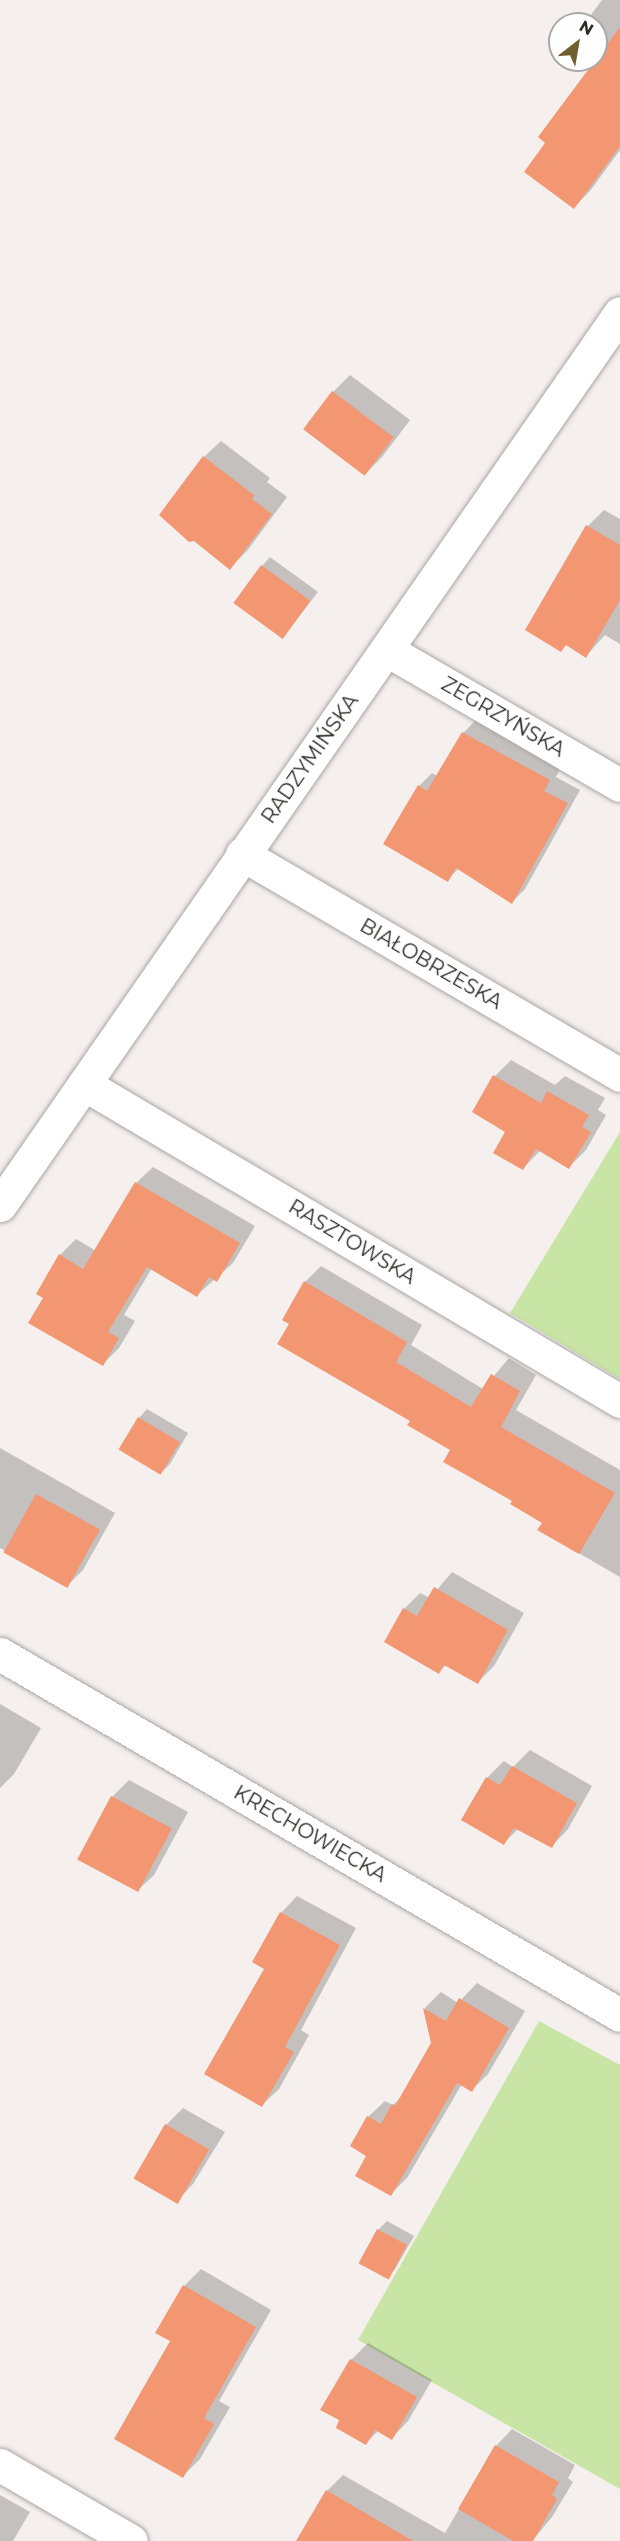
<!DOCTYPE html>
<meta charset="utf-8">
<style>
body{margin:0}
#map{position:relative;width:620px;height:2541px;overflow:hidden;background:#f5f0ee;font-family:Montserrat,sans-serif}
div>[style]{position:absolute}
.green>*{inset:0;background:#c8e5a5}
.shadow>*{inset:0;background:#0003}
.building>*{inset:0;background:#f39672;transform-origin:0 0}
.roads{filter:drop-shadow(0 0 2px #aaa6a4) drop-shadow(0 0 2px #aaa6a4)}
.minor>*{height:33px;margin:-16.5px;padding:0 16.5px;transform-origin:16.5px;border-radius:16.5px;background:#fff}
.tertiary>*{height:33px;margin:-16.5px;padding:0 16.5px;transform-origin:16.5px;border-radius:16.5px;background:#fff}
span{translate:-50% -50%;white-space:nowrap;text-align:center;line-height:1.15;-webkit-text-stroke:4.5px #fefefe;paint-order:stroke}
.street-label{font-size:20px;color:#2b2a29}
.north{position:absolute;left:548px;top:12px;width:60px;height:60px;box-sizing:border-box;background:#fefefe;border:2px solid #aaa9a9;border-radius:50%;rotate:31deg;font-size:16px;font-weight:700;line-height:24px;text-align:center;color:#2b2a29}
.north::after{content:'';display:block;margin:auto;width:21px;height:27px;background:#6f602d;clip-path:polygon(50% 0,100% 100%,50% 72%,0 100%)}
</style>
<div id="map">
<div class="green">
<i style="clip-path:polygon(620px 1132px,620px 1379px,510px 1313px)"></i>
<i style="clip-path:polygon(539px 2021px,620px 2065px,620px 2489px,358px 2340px)"></i>
</div>
<div class="shadow">
<i style="clip-path:polygon(602px 0,620px 0,620px 150px,590px 191px,574px 207px,547px 143px,594px 64px,591px 61px,596px 60px,596px 24px,584px 24px)"></i>
<i style="clip-path:polygon(350px 375px,410px 420px,382px 457px,365px 474px,306px 430px,333px 392px)"></i>
<i style="clip-path:polygon(221px 441px,270px 478px,267px 482px,287px 497px,247px 551px,230px 568px,204px 457px)"></i>
<i style="clip-path:polygon(604px 510px,620px 519px,620px 644px,605px 635px,586px 656px,567px 644px,561px 650px,588px 526px)"></i>
<i style="clip-path:polygon(270px 557px,318px 592px,283px 637px,262px 566px)"></i>
<i style="clip-path:polygon(476px 720px,561px 767px,556px 777px,580px 790px,525px 889px,512px 902px,459px 868px,447px 880px,419px 786px,432px 773px,437px 776px,463px 733px)"></i>
<i style="clip-path:polygon(511px 1060px,555px 1085px,565px 1076px,605px 1098px,598px 1110px,606px 1115px,586px 1150px,569px 1167px,541px 1150px,523px 1168px,507px 1131px,495px 1076px)"></i>
<i style="clip-path:polygon(153px 1167px,255px 1226px,233px 1263px,197px 1295px,152px 1268px,124px 1315px,135px 1321px,119px 1348px,102px 1365px,45px 1297px,60px 1255px,76px 1239px,96px 1251px,136px 1183px)"></i>
<i style="clip-path:polygon(321px 1266px,422px 1325px,411px 1345px,483px 1389px,509px 1358px,536px 1375px,516px 1410px,620px 1470px,620px 1577px,539px 1530px,544px 1522px,291px 1324px,305px 1282px)"></i>
<i style="clip-path:polygon(147px 1409px,188px 1433px,170px 1464px,162px 1472px,139px 1418px)"></i>
<i style="clip-path:polygon(0 1448px,115px 1513px,83px 1570px,67px 1586px,0 1548px)"></i>
<i style="clip-path:polygon(452px 1572px,524px 1613px,494px 1666px,478px 1682px,446px 1665px,439px 1672px,404px 1609px,420px 1593px,430px 1598px)"></i>
<i style="clip-path:polygon(0 1704px,41px 1728px,14px 1774px,0 1788px)"></i>
<i style="clip-path:polygon(530px 1750px,592px 1786px,568px 1829px,552px 1846px,518px 1829px,504px 1843px,487px 1778px,504px 1761px,513px 1767px)"></i>
<i style="clip-path:polygon(129px 1780px,188px 1812px,154px 1875px,137px 1891px,112px 1797px)"></i>
<i style="clip-path:polygon(297px 1896px,356px 1928px,301px 2030px,309px 2035px,279px 2089px,262px 2105px,266px 1968px,281px 1913px)"></i>
<i style="clip-path:polygon(477px 1983px,525px 2011px,488px 2074px,472px 2090px,462px 2084px,407px 2178px,391px 2194px,368px 2155px,368px 2117px,385px 2101px,393px 2105px,404px 2094px,433px 2043px,425px 2008px,441px 1992px,458px 2003px)"></i>
<i style="clip-path:polygon(183px 2108px,225px 2132px,193px 2184px,177px 2201px,135px 2178px,166px 2125px)"></i>
<i style="clip-path:polygon(387px 2221px,414px 2236px,395px 2269px,386px 2278px,359px 2262px,378px 2230px)"></i>
<i style="clip-path:polygon(201px 2269px,271px 2310px,219px 2401px,230px 2407px,200px 2459px,183px 2476px,172px 2341px,157px 2332px,184px 2286px)"></i>
<i style="clip-path:polygon(368px 2343px,432px 2380px,408px 2421px,392px 2438px,379px 2430px,366px 2443px,341px 2419px,322px 2409px,351px 2360px)"></i>
<i style="clip-path:polygon(512px 2429px,575px 2465px,568px 2478px,573px 2482px,552px 2517px,532px 2541px,298px 2541px,327px 2491px,343px 2475px,445px 2533px,496px 2446px)"></i>
<i style="clip-path:polygon(0 2495px,30px 2512px,13px 2541px,0 2541px)"></i>
</div>
<div class="building">
<i style="clip-path:polygon(620px 27px,620px 146px,574px 209px,524px 172px,545px 143px,538px 137px)"></i>
<i style="left:332px;top:391px;width:77px;height:48px;rotate:37deg"></i>
<i style="clip-path:polygon(203px 456px,254px 495px,252px 499px,272px 514px,230px 570px,194px 541px,189px 542px,159px 515px)"></i>
<i style="clip-path:polygon(586px 525px,620px 545px,620px 600px,586px 658px,566px 645px,561px 652px,525px 630px)"></i>
<i style="left:261px;top:565px;width:61px;height:47px;rotate:36deg"></i>
<i style="clip-path:polygon(462px 732px,550px 780px,544px 791px,568px 803px,512px 904px,456px 868px,448px 882px,383px 844px,418px 785px,427px 791px)"></i>
<i style="clip-path:polygon(493px 1075px,541px 1103px,547px 1091px,589px 1115px,582px 1127px,591px 1132px,569px 1169px,536px 1149px,523px 1170px,493px 1153px,505px 1132px,472px 1112px)"></i>
<i style="clip-path:polygon(135px 1182px,240px 1243px,217px 1282px,209px 1277px,197px 1297px,147px 1267px,108px 1332px,119px 1338px,103px 1366px,28px 1323px,43px 1298px,36px 1294px,59px 1254px,83px 1269px)"></i>
<i style="clip-path:polygon(304px 1281px,407px 1342px,396px 1362px,471px 1407px,491px 1374px,520px 1391px,501px 1427px,615px 1493px,579px 1554px,537px 1530px,542px 1523px,510px 1504px,512px 1501px,443px 1462px,450px 1450px,407px 1425px,410px 1421px,277px 1344px,289px 1324px,282px 1320px)"></i>
<i style="left:138px;top:1417px;width:49px;height:38px;rotate:31deg"></i>
<i style="left:36px;top:1494px;width:73px;height:67px;rotate:29deg"></i>
<i style="clip-path:polygon(434px 1587px,508px 1630px,478px 1684px,444px 1665px,439px 1674px,384px 1642px,403px 1608px,417px 1616px)"></i>
<i style="clip-path:polygon(512px 1766px,577px 1803px,552px 1848px,514px 1828px,504px 1845px,461px 1820px,486px 1777px,500px 1785px)"></i>
<i style="left:111px;top:1796px;width:69px;height:72px;rotate:28deg"></i>
<i style="clip-path:polygon(280px 1912px,340px 1945px,285px 2047px,294px 2052px,262px 2107px,204px 2074px,264px 1969px,252px 1962px)"></i>
<i style="clip-path:polygon(459px 1998px,509px 2028px,472px 2092px,457px 2083px,391px 2196px,355px 2176px,366px 2156px,350px 2146px,367px 2116px,381px 2124px,392px 2104px,395px 2106px,431px 2043px,423px 2008px,446px 2021px)"></i>
<i style="left:165px;top:2124px;width:51px;height:63px;rotate:30deg"></i>
<i style="left:377px;top:2229px;width:34px;height:39px;rotate:28deg"></i>
<i style="clip-path:polygon(183px 2285px,256px 2327px,204px 2418px,214px 2424px,183px 2478px,114px 2439px,170px 2341px,155px 2333px)"></i>
<i style="clip-path:polygon(350px 2359px,417px 2397px,392px 2440px,375px 2430px,366px 2445px,336px 2428px,339px 2420px,320px 2410px)"></i>
<i style="clip-path:polygon(495px 2445px,559px 2482px,552px 2495px,557px 2499px,533px 2541px,513px 2541px,458px 2509px)"></i>
<i style="clip-path:polygon(326px 2490px,413px 2541px,296px 2541px)"></i>
</div>
<div class="roads">
<div class="minor">
<i style="left:387px;top:650px;width:269px;rotate:30.1deg"></i>
<i style="left:242px;top:854px;width:438px;rotate:30.3deg"></i>
<i style="left:84px;top:1084px;width:623px;rotate:30.6deg"></i>
<i style="left:0;top:1205px;width:1086px;rotate:-55.2deg"></i>
<i style="left:0;top:2465px;width:151px;rotate:30.1deg"></i>
</div>
<div class="tertiary">
<i style="left:0;top:1654px;width:717px;rotate:30.21deg"></i>
</div>
</div>
<div class="street-label">
<span style="left:503px;top:717px;rotate:30deg">ZEGRZYŃSKA</span>
<span style="left:310px;top:759px;rotate:-55deg">RADZYMIŃSKA</span>
<span style="left:431px;top:964px;rotate:30deg">BIAŁOBRZESKA</span>
<span style="left:352px;top:1242px;rotate:31deg">RASZTOWSKA</span>
<span style="left:310px;top:1834px;rotate:30deg">KRECHOWIECKA</span>
</div>
<div class="north">N</div>
</div>
